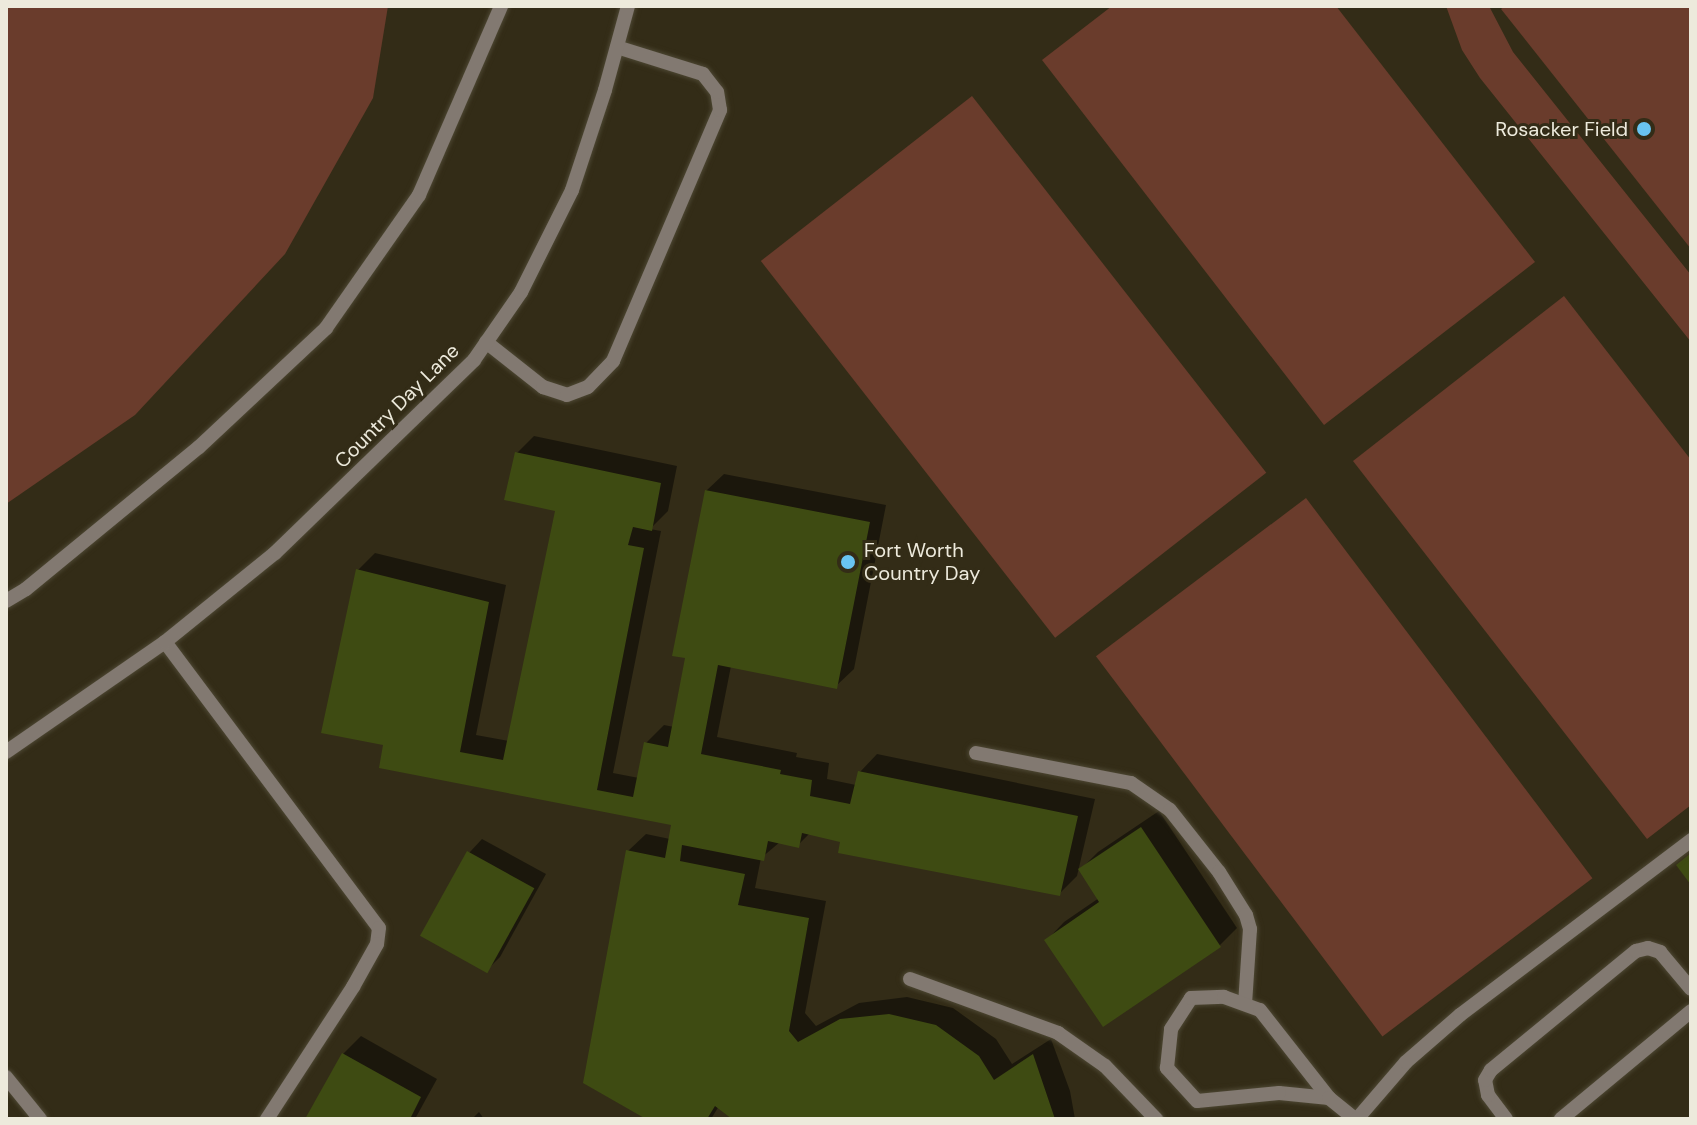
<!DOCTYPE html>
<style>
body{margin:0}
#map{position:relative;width:1697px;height:1125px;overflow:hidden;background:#332c17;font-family:"DM Sans",sans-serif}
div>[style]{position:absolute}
.green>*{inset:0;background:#6a3c2c;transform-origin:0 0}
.shadow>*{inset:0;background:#0007}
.building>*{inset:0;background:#3e4b12;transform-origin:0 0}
.roads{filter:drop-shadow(0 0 2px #4d4733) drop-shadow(0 0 2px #4d4733)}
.service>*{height:14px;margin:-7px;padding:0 7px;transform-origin:7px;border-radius:7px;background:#827971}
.dots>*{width:22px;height:22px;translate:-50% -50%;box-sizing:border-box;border:4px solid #332c17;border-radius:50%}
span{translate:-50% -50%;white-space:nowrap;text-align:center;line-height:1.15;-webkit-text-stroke:6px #332c17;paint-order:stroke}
.poi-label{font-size:20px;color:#edeadc}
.right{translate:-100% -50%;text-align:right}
.left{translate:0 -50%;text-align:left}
.street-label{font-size:20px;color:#edeadc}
.frame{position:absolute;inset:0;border:8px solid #edeadc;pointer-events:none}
</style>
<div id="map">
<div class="green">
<i style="clip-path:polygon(6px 6px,388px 6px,373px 98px,285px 254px,135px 415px,6px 504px)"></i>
<i style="clip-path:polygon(1112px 6px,1336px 6px,1535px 262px,1324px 425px,1042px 60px)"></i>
<i style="clip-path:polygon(1446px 6px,1489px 6px,1513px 52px,1691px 275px,1691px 342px,1480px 78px,1462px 50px)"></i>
<i style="clip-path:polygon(1505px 6px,1691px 6px,1691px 249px,1501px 9px)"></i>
<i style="left:972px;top:96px;width:478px;height:268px;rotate:52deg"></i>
<i style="clip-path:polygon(1564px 296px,1691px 460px,1691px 805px,1647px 839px,1353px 461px)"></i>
<i style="left:1306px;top:498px;width:476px;height:263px;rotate:53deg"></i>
</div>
<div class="shadow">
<i style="clip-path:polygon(534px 436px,677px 466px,668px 511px,650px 529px,661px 531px,613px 773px,639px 778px,646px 743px,664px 725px,674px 727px,688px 657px,706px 491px,724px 474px,886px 505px,854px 669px,836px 686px,731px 666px,717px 737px,797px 753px,796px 757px,829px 763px,827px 779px,856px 785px,860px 772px,877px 754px,1095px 799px,1077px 876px,1059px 894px,810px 833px,798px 845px,780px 842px,761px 858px,755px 888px,826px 901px,805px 1013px,816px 1026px,859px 1003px,907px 997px,953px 1008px,996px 1039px,1012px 1064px,1051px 1039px,1070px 1091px,1075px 1119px,734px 1119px,719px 1106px,711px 1119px,650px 1119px,628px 851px,646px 834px,670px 839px,673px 823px,385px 744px,358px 570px,375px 553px,506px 585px,476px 735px,509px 741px,557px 510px,517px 453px)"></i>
<i style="clip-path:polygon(1159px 811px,1237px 928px,1220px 945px,1104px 1024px,1047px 940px,1064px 922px,1099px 898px,1080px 870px,1098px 852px)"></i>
<i style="clip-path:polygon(482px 839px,546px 874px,500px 957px,487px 970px,469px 853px)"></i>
<i style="clip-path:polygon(361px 1036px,437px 1079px,415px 1119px,307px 1119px,343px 1054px)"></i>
<i style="clip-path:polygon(479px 1112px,484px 1119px,472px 1119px)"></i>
</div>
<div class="building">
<i style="clip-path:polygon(515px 452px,661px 483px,652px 531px,633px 527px,628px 545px,644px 548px,597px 790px,633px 797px,644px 742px,668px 747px,685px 658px,672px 656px,705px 490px,870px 522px,837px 689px,718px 665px,701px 754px,781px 770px,780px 774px,812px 780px,810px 796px,850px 804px,858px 771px,1078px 816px,1060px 896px,838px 853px,840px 842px,802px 833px,799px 848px,768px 841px,764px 861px,682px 845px,680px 861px,745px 874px,738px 905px,809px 918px,789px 1031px,798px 1042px,840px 1019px,889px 1014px,936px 1025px,979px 1056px,994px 1080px,1033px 1054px,1055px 1119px,732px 1119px,715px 1106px,707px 1119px,646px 1119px,583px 1083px,626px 850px,665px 858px,671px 825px,379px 768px,383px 745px,321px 733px,356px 569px,489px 602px,460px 752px,503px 760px,555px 511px,504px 500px)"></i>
<i style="clip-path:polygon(1141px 827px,1221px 947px,1103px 1027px,1044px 940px,1099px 902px,1078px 869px)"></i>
<i style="left:467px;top:851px;width:77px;height:97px;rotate:29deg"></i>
<i style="clip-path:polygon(1691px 853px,1691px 885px,1676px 865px)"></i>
<i style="clip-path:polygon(342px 1053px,421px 1097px,410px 1119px,305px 1119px)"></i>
</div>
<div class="roads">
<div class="service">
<i style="left:486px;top:342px;width:73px;rotate:38.3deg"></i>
<i style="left:543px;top:387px;width:25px;rotate:18deg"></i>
<i style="left:567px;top:395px;width:22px;rotate:-21deg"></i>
<i style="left:588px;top:387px;width:36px;rotate:-46deg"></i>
<i style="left:613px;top:361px;width:273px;rotate:-66.9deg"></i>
<i style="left:720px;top:110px;width:18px;rotate:-99deg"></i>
<i style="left:717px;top:92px;width:23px;rotate:-128deg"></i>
<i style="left:703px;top:74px;width:90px;rotate:-162.6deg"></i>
<i style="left:6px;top:601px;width:23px;rotate:-31deg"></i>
<i style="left:26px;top:589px;width:224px;rotate:-39.4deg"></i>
<i style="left:199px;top:447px;width:174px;rotate:-43.1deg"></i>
<i style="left:326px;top:328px;width:162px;rotate:-55deg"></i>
<i style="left:419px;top:195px;width:206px;rotate:-66.5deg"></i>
<i style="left:165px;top:642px;width:357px;rotate:53.2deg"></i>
<i style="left:379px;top:928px;width:16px;rotate:97deg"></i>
<i style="left:377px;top:944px;width:49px;rotate:119.2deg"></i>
<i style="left:353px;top:987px;width:158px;rotate:123.1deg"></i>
<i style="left:6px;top:752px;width:193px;rotate:-34.7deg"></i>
<i style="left:165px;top:642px;width:141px;rotate:-39deg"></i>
<i style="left:275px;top:553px;width:277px;rotate:-44.1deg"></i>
<i style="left:474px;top:360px;width:83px;rotate:-55.3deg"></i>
<i style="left:521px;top:292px;width:114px;rotate:-63.4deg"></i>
<i style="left:572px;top:190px;width:105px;rotate:-71.7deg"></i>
<i style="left:605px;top:90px;width:87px;rotate:-74.7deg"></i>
<i style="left:976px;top:753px;width:158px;rotate:11deg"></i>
<i style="left:1131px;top:783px;width:47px;rotate:34.7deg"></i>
<i style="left:1170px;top:810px;width:79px;rotate:51.7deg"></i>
<i style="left:1219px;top:872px;width:51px;rotate:57.9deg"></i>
<i style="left:1246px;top:915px;width:15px;rotate:74deg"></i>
<i style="left:1250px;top:929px;width:75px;rotate:93.8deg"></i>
<i style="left:910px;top:979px;width:158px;rotate:20deg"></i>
<i style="left:1058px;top:1033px;width:57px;rotate:35.1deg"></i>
<i style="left:1105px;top:1066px;width:74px;rotate:46.1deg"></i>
<i style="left:6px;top:1077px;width:54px;rotate:51deg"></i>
<i style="left:1329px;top:1098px;width:50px;rotate:-174.3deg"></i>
<i style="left:1279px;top:1093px;width:82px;rotate:174.4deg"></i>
<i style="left:1197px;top:1101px;width:45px;rotate:-132.3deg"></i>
<i style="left:1167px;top:1068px;width:39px;rotate:-84deg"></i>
<i style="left:1171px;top:1029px;width:37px;rotate:-57deg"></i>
<i style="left:1191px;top:998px;width:33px;rotate:-2deg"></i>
<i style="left:1224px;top:997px;width:38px;rotate:20deg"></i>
<i style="left:1260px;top:1010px;width:112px;rotate:51.9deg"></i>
<i style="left:1329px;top:1098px;width:33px;rotate:39deg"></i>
<i style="left:1357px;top:1119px;width:75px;rotate:-49.3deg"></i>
<i style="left:1406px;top:1062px;width:72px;rotate:-41deg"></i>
<i style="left:1460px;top:1015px;width:290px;rotate:-37.1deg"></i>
<i style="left:1506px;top:1119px;width:30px;rotate:-127deg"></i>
<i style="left:1488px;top:1095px;width:15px;rotate:-101deg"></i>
<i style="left:1485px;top:1080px;width:12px;rotate:-59deg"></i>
<i style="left:1491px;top:1070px;width:188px;rotate:-39.4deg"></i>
<i style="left:1636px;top:951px;width:12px;rotate:-14deg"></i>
<i style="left:1648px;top:948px;width:13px;rotate:18deg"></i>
<i style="left:1660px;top:952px;width:48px;rotate:50deg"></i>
<i style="left:1561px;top:1119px;width:169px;rotate:-39.7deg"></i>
</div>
</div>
<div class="dots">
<i style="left:1644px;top:129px;background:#69c4f1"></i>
<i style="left:848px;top:562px;background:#69c4f1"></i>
</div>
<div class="poi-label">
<span class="right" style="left:1628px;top:129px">Rosacker Field</span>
<span class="left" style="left:864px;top:562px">Fort Worth<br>Country Day</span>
</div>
<div class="street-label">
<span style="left:397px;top:406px;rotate:-45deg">Country Day Lane</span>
</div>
<div class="frame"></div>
</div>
